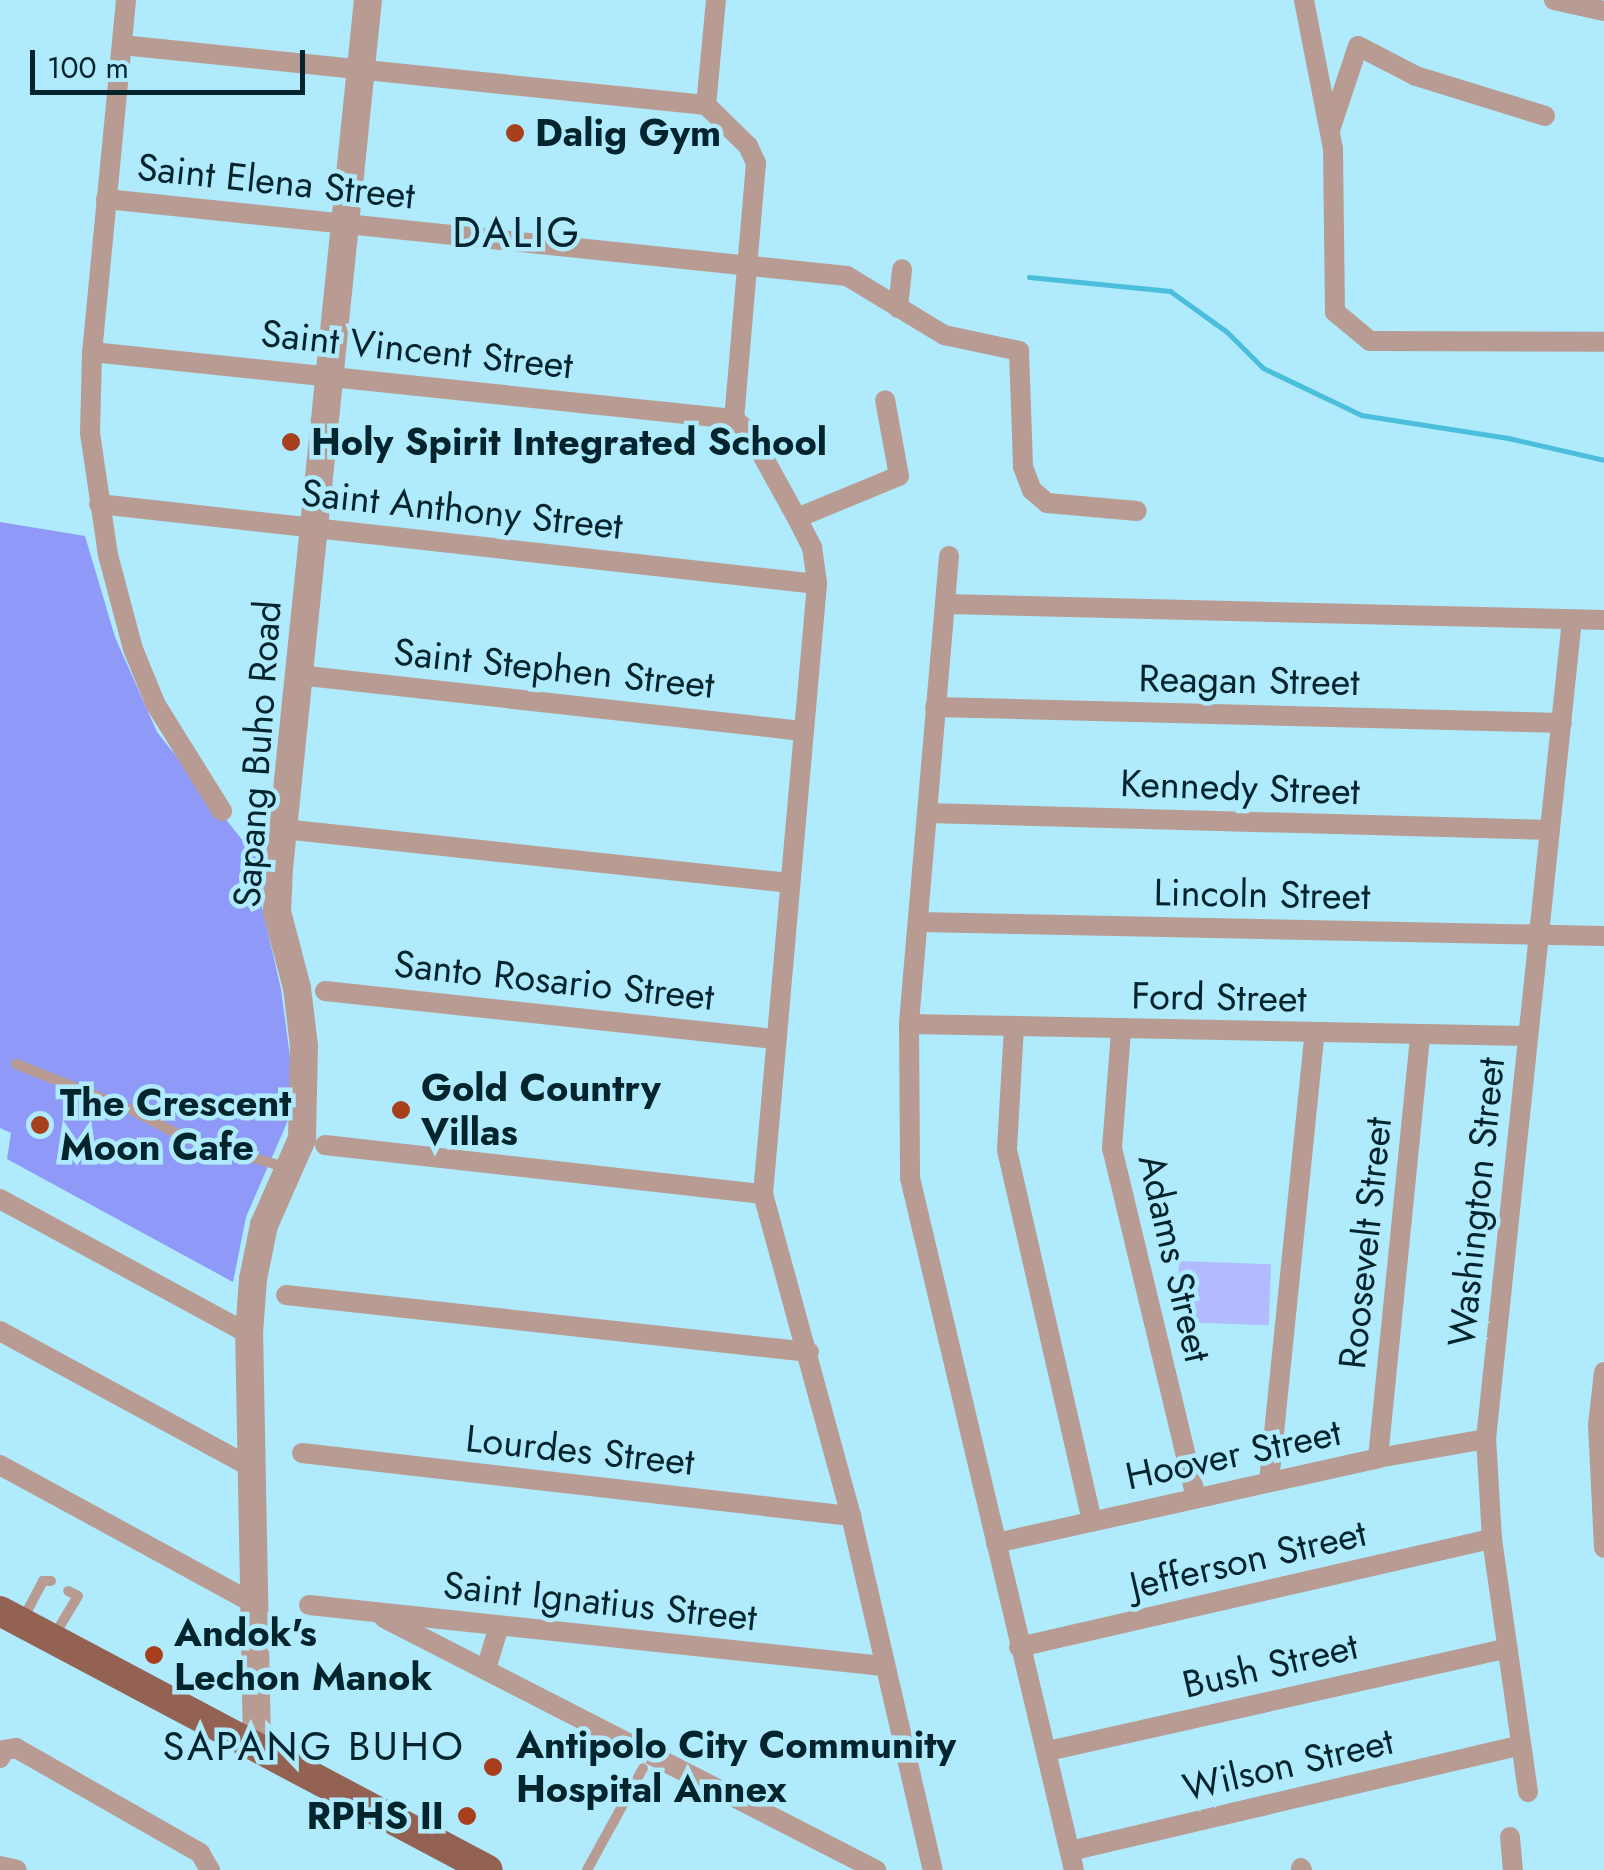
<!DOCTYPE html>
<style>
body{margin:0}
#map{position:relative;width:1604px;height:1870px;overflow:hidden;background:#afebfd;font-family:Jost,sans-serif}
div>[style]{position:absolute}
.green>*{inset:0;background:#b1bbfe;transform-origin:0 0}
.forest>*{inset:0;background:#8f99f8}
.stream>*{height:5px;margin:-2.5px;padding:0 2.5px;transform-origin:2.5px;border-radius:2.5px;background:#4bbedc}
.service>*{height:10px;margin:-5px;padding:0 5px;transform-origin:5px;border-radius:5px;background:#b89c93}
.minor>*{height:20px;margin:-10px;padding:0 10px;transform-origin:10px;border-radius:10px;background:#b89c93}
.tertiary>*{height:28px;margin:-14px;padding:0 14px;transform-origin:14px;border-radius:14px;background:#b89c93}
.primary>*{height:30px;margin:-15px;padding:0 15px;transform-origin:15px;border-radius:15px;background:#946253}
.dots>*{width:28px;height:28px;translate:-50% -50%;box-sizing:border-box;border:5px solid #afebfd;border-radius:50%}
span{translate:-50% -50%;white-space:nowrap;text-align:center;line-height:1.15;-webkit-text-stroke:9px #afebfd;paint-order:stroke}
.poi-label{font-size:38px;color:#02242c;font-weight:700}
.left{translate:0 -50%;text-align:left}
.right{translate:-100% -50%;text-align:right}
.street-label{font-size:38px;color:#02242c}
.neighbourhood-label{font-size:40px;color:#02242c;letter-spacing:2.5px}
.quarter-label{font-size:42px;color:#02242c;letter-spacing:2.5px}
.scale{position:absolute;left:30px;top:50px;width:275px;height:45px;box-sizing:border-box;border:5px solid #02242c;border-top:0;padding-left:12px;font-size:30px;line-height:35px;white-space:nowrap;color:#02242c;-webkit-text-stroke:8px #afebfd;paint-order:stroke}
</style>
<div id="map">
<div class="green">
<i style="left:1179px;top:1261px;width:92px;height:61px;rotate:2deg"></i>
</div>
<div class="forest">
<i style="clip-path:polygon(0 522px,85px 536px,115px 637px,157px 732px,265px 869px,262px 907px,281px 989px,293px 1079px,289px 1118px,246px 1217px,233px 1282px,7px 1159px,11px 1133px,0 1128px)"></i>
</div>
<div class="stream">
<i style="left:1029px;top:277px;width:142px;rotate:5.7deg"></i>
<i style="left:1170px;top:291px;width:70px;rotate:35.7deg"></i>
<i style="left:1227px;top:332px;width:51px;rotate:45deg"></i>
<i style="left:1263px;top:368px;width:109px;rotate:25.6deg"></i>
<i style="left:1361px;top:415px;width:149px;rotate:8.9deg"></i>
<i style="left:1508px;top:438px;width:98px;rotate:12.9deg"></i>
</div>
<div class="service">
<i style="left:16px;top:1064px;width:127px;rotate:21.7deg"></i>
<i style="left:134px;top:1111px;width:58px;rotate:27.9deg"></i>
<i style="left:185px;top:1138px;width:107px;rotate:16.2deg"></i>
<i style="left:24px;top:1617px;width:41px;rotate:-62.2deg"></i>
<i style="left:43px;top:1581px;width:8px"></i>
<i style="left:55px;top:1634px;width:44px;rotate:-58.8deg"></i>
<i style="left:78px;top:1596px;width:11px;rotate:-153deg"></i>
<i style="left:587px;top:1870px;width:116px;rotate:-61.2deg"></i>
</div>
<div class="minor">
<i style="left:126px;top:0;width:354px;rotate:95.5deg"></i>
<i style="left:92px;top:352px;width:81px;rotate:91.4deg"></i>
<i style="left:90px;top:433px;width:123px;rotate:81.6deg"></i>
<i style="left:108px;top:555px;width:97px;rotate:75.1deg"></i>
<i style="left:133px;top:649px;width:61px;rotate:67.7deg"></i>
<i style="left:156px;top:705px;width:125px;rotate:58.1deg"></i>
<i style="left:716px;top:0;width:105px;rotate:95.4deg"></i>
<i style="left:706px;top:105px;width:59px;rotate:44.3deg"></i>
<i style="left:748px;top:146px;width:19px;rotate:65deg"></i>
<i style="left:756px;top:163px;width:257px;rotate:94.9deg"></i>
<i style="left:1304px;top:0;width:152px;rotate:79deg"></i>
<i style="left:1333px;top:149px;width:163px;rotate:89.3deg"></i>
<i style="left:1335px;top:312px;width:45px;rotate:39.6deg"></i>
<i style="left:1370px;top:341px;width:234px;rotate:0.2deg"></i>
<i style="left:1554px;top:0;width:51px;rotate:12.4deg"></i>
<i style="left:122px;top:45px;width:587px;rotate:5.87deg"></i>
<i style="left:1331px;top:127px;width:85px;rotate:-71.6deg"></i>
<i style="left:1358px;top:46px;width:65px;rotate:27.3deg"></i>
<i style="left:1416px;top:76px;width:135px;rotate:17.2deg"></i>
<i style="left:106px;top:199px;width:745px;rotate:5.93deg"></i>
<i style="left:847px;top:276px;width:114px;rotate:31.3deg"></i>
<i style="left:944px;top:335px;width:77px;rotate:12deg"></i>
<i style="left:1019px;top:351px;width:116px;rotate:88deg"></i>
<i style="left:1023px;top:467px;width:25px;rotate:69deg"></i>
<i style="left:1032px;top:490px;width:20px;rotate:41deg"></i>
<i style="left:1047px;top:503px;width:90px;rotate:5.1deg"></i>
<i style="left:898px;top:308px;width:39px;rotate:-84deg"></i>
<i style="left:92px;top:352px;width:645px;rotate:5.96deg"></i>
<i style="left:734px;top:419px;width:21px;rotate:41deg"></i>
<i style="left:750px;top:433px;width:97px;rotate:61.1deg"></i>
<i style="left:797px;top:518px;width:33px;rotate:63deg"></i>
<i style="left:812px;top:547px;width:37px;rotate:82deg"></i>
<i style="left:817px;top:584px;width:612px;rotate:95.06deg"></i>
<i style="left:763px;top:1194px;width:334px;rotate:74.7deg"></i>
<i style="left:851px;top:1516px;width:363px;rotate:77deg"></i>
<i style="left:99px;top:504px;width:722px;rotate:6.36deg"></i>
<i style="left:797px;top:518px;width:110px;rotate:-22.4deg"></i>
<i style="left:899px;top:476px;width:77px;rotate:-100.4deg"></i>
<i style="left:949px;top:556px;width:470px;rotate:94.9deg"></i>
<i style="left:909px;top:1024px;width:154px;rotate:89.6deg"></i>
<i style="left:910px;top:1178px;width:711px;rotate:76.67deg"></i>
<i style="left:945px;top:604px;width:659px;rotate:1.39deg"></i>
<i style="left:298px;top:675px;width:507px;rotate:6.34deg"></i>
<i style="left:935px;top:707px;width:627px;rotate:1.46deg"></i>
<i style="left:927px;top:813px;width:623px;rotate:1.56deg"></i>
<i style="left:283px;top:829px;width:510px;rotate:6.08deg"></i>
<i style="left:918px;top:922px;width:686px;rotate:1.17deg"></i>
<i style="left:325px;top:991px;width:454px;rotate:6.1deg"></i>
<i style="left:909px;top:1024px;width:619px;rotate:1.11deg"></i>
<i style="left:1014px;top:1027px;width:123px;rotate:93.3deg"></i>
<i style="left:1007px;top:1150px;width:381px;rotate:77.1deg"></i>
<i style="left:1121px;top:1031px;width:117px;rotate:94.4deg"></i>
<i style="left:1112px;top:1148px;width:360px;rotate:76.5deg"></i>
<i style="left:325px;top:1145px;width:441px;rotate:6.4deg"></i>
<i style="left:0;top:1199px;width:283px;rotate:28.5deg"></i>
<i style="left:286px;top:1295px;width:526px;rotate:6.22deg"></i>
<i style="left:0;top:1331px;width:285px;rotate:28.5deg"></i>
<i style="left:1604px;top:1372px;width:53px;rotate:96.5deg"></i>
<i style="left:1598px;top:1425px;width:123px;rotate:87.2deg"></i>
<i style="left:302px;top:1453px;width:553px;rotate:6.55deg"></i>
<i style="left:1378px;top:1458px;width:425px;rotate:-84.3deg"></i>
<i style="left:0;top:1465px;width:288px;rotate:28.6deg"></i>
<i style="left:1269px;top:1482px;width:451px;rotate:-84.2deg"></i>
<i style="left:996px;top:1543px;width:391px;rotate:-12.5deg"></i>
<i style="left:1378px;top:1458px;width:110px;rotate:-10deg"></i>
<i style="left:309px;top:1605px;width:577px;rotate:6.07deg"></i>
<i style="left:384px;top:1618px;width:553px;rotate:27.12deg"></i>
<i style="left:1019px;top:1647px;width:485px;rotate:-12.9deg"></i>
<i style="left:486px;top:1669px;width:45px;rotate:-73.2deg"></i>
<i style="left:1048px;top:1751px;width:471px;rotate:-12.6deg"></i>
<i style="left:0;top:1758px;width:9px;rotate:-63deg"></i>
<i style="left:4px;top:1750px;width:12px;rotate:-9deg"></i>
<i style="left:16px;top:1748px;width:212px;rotate:29.7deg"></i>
<i style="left:200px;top:1853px;width:20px;rotate:60deg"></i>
<i style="left:1528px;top:1792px;width:256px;rotate:-98.1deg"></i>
<i style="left:1492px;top:1539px;width:100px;rotate:-93.4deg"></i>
<i style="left:1486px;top:1439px;width:824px;rotate:-84.01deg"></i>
<i style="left:1510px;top:1837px;width:33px;rotate:85deg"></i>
<i style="left:1070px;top:1851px;width:463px;rotate:-13.2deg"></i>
<i style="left:0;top:1866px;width:17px;rotate:13deg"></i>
<i style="left:1301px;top:1868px;width:2px;rotate:63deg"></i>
</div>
<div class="tertiary">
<i style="left:257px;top:1745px;width:411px;rotate:-91.1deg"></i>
<i style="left:249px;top:1334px;width:55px;rotate:-85.8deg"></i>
<i style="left:253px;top:1279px;width:55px;rotate:-78.5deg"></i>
<i style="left:264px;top:1225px;width:94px;rotate:-66.2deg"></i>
<i style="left:302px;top:1139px;width:93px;rotate:-88.8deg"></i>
<i style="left:304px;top:1046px;width:58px;rotate:-96.9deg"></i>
<i style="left:297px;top:988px;width:79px;rotate:-104.7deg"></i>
<i style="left:277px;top:912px;width:44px;rotate:-87.4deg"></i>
<i style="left:279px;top:868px;width:873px;rotate:-84.15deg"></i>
</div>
<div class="primary">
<i style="left:0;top:1611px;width:552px;rotate:27.96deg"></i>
</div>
<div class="dots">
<i style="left:515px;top:133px;background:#a73f1d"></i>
<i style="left:291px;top:442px;background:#a73f1d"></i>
<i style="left:401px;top:1110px;background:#a73f1d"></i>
<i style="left:40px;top:1125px;background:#a73f1d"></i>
<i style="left:154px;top:1655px;background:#a73f1d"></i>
<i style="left:493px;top:1767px;background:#a73f1d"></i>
<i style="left:467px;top:1816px;background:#a73f1d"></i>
</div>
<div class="poi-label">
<span class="left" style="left:535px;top:133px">Dalig Gym</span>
<span class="left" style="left:311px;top:442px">Holy Spirit Integrated School</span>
<span class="left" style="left:421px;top:1110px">Gold Country<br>Villas</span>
<span class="left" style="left:60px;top:1125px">The Crescent<br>Moon Cafe</span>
<span class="left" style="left:174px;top:1655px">Andok's<br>Lechon Manok</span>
<span class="left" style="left:516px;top:1767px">Antipolo City Community<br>Hospital Annex</span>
<span class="right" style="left:444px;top:1816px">RPHS II</span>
</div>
<div class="street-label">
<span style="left:276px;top:181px;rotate:6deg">Saint Elena Street</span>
<span style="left:417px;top:349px;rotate:6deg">Saint Vincent Street</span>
<span style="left:462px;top:509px;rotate:6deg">Saint Anthony Street</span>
<span style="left:554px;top:668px;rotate:6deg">Saint Stephen Street</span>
<span style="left:1249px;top:680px;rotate:1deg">Reagan Street</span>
<span style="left:257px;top:754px;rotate:-86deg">Sapang Buho Road</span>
<span style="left:1240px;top:787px;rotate:2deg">Kennedy Street</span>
<span style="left:1262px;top:894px;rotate:1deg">Lincoln Street</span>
<span style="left:554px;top:980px;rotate:6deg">Santo Rosario Street</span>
<span style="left:1219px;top:997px;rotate:1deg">Ford Street</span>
<span style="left:1476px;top:1202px;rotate:-84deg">Washington Street</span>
<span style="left:1365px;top:1243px;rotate:-84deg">Roosevelt Street</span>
<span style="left:1175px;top:1258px;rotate:77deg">Adams Street</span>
<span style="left:580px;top:1450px;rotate:6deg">Lourdes Street</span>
<span style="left:1233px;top:1454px;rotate:-12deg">Hoover Street</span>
<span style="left:1248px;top:1559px;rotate:-13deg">Jefferson Street</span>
<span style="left:600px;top:1601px;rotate:6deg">Saint Ignatius Street</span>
<span style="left:1270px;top:1665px;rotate:-13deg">Bush Street</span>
<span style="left:1288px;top:1764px;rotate:-13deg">Wilson Street</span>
</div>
<div class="neighbourhood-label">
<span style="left:314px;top:1746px">SAPANG BUHO</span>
</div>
<div class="quarter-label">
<span style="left:517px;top:233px">DALIG</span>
</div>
<div class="scale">100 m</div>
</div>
